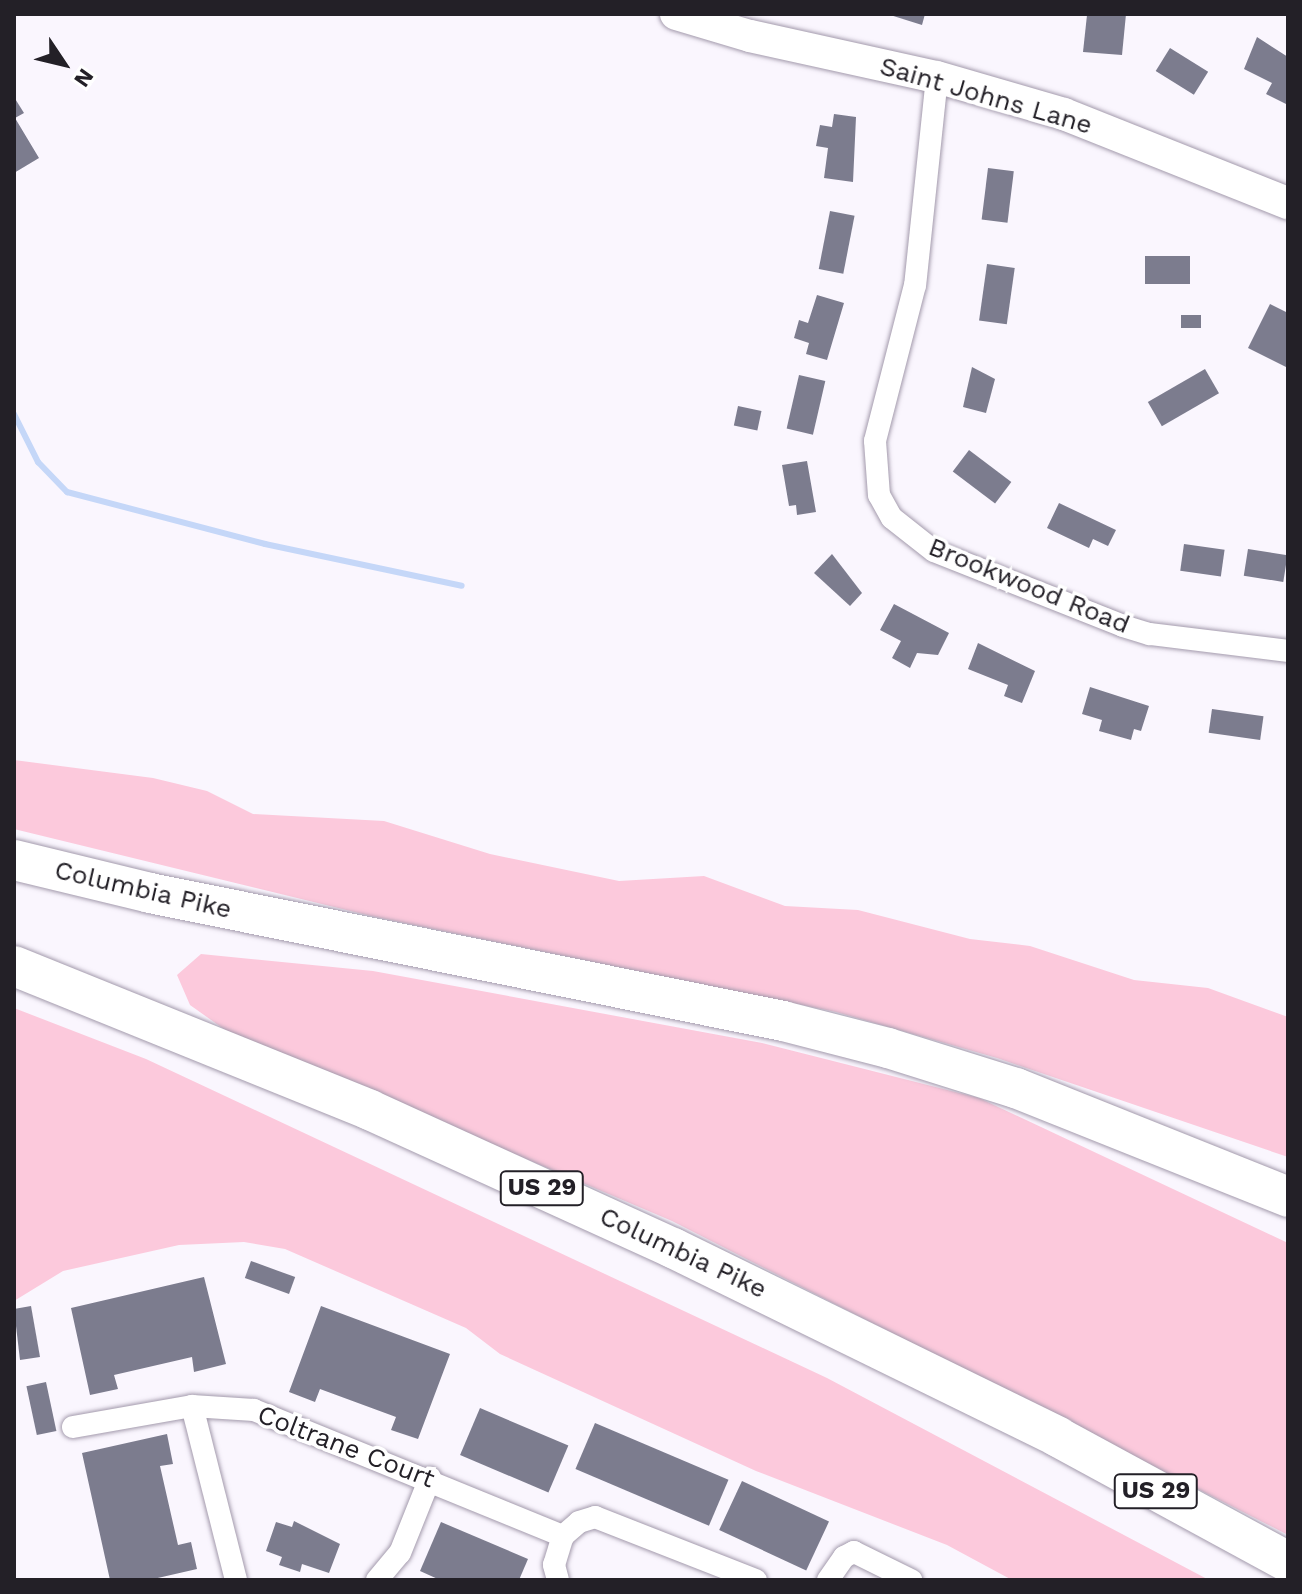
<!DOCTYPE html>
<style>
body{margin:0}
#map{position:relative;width:1302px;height:1594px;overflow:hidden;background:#faf6fe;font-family:"Work Sans",sans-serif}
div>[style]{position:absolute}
.green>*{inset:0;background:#fcc9dc}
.stream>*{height:6px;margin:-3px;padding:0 3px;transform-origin:3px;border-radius:3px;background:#c5d7f8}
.building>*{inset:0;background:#7c7c8e;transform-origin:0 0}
.roads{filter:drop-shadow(0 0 2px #a39aac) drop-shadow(0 0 2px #a39aac)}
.street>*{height:22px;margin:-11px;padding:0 11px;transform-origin:11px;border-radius:11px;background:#fff}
.secondary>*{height:32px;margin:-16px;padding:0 16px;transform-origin:16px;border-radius:16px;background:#fff}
.highway>*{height:40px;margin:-20px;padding:0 20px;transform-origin:20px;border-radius:20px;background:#fff}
span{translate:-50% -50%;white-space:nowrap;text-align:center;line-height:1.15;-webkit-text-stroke:7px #fff;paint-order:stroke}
.shield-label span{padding:2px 6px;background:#fff;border:2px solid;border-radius:6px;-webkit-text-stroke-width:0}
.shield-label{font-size:24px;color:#232027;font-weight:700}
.street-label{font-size:26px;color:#232027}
.frame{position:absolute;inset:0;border:16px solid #232027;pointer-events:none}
.north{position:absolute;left:24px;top:24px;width:80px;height:80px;-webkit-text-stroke:6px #fff;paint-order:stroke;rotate:125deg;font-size:22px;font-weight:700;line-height:32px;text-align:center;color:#232027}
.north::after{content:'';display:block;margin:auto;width:28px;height:36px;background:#232027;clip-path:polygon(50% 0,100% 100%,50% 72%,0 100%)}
</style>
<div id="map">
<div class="green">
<i style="clip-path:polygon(14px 760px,153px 778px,207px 791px,253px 814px,384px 821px,490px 854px,619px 881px,704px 876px,785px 906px,858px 910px,970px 939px,1030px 946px,1134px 980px,1208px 988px,1288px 1017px,1288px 1157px,997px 1058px,836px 1012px,371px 916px,14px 829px)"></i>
<i style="clip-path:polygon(201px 954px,373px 971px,762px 1043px,979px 1098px,1288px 1243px,1288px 1535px,672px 1221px,228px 1032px,190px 1005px,177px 975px)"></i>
<i style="clip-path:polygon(14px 1008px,146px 1059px,827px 1378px,1209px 1580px,1012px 1580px,947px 1545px,756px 1471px,500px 1354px,466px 1328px,285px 1249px,244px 1242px,179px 1245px,63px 1271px,14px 1301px)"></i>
</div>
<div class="stream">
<i style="left:14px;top:414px;width:54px;rotate:63.4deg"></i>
<i style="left:38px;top:462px;width:42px;rotate:46deg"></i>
<i style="left:67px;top:492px;width:205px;rotate:14.7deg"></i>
<i style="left:265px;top:544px;width:201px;rotate:12deg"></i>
</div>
<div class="building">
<i style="clip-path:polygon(887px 14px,925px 14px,922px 25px)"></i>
<i style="clip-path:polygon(1117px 14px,1126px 14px,1122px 55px,1083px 52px,1087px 15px)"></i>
<i style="clip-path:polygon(1257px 37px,1288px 57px,1286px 104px,1266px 94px,1272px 83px,1244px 69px)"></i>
<i style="left:1170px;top:48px;width:45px;height:27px;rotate:32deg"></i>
<i style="clip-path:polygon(14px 97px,24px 113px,15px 118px,39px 158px,14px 173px)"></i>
<i style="clip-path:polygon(834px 114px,856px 117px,853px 182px,824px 178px,828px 148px,816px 146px,820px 125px,832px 127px)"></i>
<i style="left:988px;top:168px;width:26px;height:52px;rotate:7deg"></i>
<i style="left:830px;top:211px;width:25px;height:59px;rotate:11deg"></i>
<i style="left:1145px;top:256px;width:45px;height:28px"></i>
<i style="left:987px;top:264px;width:28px;height:57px;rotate:8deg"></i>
<i style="clip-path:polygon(817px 295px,844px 303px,827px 360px,806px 354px,809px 343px,794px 338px,799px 320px,808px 323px)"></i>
<i style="clip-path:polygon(1270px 304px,1288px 313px,1288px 368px,1248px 348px)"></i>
<i style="left:1181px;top:315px;width:20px;height:13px"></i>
<i style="clip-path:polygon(972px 367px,995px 379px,986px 413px,963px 407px)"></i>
<i style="left:1205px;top:369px;width:28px;height:66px;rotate:60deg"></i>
<i style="left:799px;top:375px;width:27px;height:55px;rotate:13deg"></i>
<i style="left:738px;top:406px;width:24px;height:20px;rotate:12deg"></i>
<i style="left:969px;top:450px;width:53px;height:27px;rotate:37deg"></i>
<i style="clip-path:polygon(807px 461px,816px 512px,797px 515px,796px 505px,789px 506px,782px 465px)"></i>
<i style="clip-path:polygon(1059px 503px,1116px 530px,1108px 546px,1093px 539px,1089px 548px,1047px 528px)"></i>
<i style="left:1184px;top:544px;width:41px;height:27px;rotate:8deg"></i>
<i style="left:1248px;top:549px;width:40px;height:27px;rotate:9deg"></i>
<i style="clip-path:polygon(832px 554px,862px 593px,850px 606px,814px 573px)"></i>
<i style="clip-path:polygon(894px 604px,949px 633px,938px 655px,917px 653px,910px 668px,892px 658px,901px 641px,880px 630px)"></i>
<i style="clip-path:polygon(978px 643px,1035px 671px,1022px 703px,1004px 696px,1008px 685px,968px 669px)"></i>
<i style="clip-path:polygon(1090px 687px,1149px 706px,1141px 731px,1134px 729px,1131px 740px,1099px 731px,1102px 720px,1082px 714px)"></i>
<i style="left:1212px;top:709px;width:52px;height:24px;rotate:8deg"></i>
<i style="left:251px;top:1261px;width:47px;height:18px;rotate:20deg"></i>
<i style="clip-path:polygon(204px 1277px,226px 1364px,194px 1372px,192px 1357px,114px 1375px,118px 1389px,90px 1395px,71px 1308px)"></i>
<i style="clip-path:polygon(31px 1306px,40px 1357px,20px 1360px,14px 1309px)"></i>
<i style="clip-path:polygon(321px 1306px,450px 1354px,418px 1439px,391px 1430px,396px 1417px,320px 1389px,315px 1402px,289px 1392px)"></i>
<i style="left:46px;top:1382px;width:50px;height:20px;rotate:78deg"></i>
<i style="left:480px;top:1408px;width:96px;height:51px;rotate:23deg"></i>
<i style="left:595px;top:1423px;width:145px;height:50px;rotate:23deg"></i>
<i style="clip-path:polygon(167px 1434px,173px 1464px,160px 1466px,178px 1545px,191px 1542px,197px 1569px,149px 1580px,110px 1580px,82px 1453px)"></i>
<i style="left:742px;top:1481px;width:96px;height:54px;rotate:25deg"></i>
<i style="clip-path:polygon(294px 1521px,340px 1544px,329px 1573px,302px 1564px,300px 1572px,279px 1565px,282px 1557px,266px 1551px,276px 1522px,292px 1527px)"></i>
<i style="clip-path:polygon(441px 1522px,528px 1559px,519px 1580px,440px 1580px,420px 1571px)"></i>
</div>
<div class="roads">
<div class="street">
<i style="left:937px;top:77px;width:209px;rotate:96deg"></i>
<i style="left:915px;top:285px;width:161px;rotate:104.4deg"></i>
<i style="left:875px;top:441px;width:54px;rotate:85.8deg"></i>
<i style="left:879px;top:495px;width:26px;rotate:61deg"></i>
<i style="left:892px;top:518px;width:53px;rotate:38.2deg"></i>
<i style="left:934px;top:551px;width:203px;rotate:21.6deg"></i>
<i style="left:1123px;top:626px;width:28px;rotate:17deg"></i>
<i style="left:1150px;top:634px;width:139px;rotate:7deg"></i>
<i style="left:192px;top:1406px;width:179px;rotate:75.8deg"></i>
<i style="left:73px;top:1427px;width:121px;rotate:-10deg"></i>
<i style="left:192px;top:1406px;width:62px;rotate:3.7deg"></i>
<i style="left:254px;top:1410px;width:334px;rotate:22.2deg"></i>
<i style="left:377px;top:1580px;width:35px;rotate:-50deg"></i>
<i style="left:400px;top:1553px;width:81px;rotate:-68.2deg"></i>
<i style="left:558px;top:1580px;width:16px;rotate:-105deg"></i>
<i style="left:554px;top:1565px;width:30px;rotate:-73deg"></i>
<i style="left:563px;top:1536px;width:21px;rotate:-41deg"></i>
<i style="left:579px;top:1522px;width:17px;rotate:-17deg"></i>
<i style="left:595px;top:1517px;width:173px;rotate:21.4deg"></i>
<i style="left:828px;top:1580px;width:28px;rotate:-55deg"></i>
<i style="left:844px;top:1557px;width:11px;rotate:-27deg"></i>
<i style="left:854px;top:1552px;width:64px;rotate:26.2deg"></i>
</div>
<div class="secondary">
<i style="left:676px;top:14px;width:77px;rotate:16.6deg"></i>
<i style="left:750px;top:36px;width:191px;rotate:12.4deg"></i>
<i style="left:937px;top:77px;width:132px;rotate:16.2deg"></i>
<i style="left:1064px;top:114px;width:241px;rotate:21.7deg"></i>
</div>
<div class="highway">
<i style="left:14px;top:860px;width:140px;rotate:13.6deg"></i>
<i style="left:150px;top:893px;width:646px;rotate:11.43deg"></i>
<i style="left:783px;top:1021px;width:108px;rotate:14.4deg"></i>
<i style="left:888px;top:1048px;width:134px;rotate:17.4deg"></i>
<i style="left:1016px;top:1088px;width:293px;rotate:21.8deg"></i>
<i style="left:14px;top:966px;width:384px;rotate:22deg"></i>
<i style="left:370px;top:1110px;width:333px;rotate:24.5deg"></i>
<i style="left:673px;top:1248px;width:429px;rotate:26.1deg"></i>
<i style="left:1058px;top:1437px;width:262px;rotate:28.5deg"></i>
</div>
</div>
<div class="shield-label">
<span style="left:542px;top:1188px">US 29</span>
<span style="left:1156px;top:1491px">US 29</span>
</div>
<div class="street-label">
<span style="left:986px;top:96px;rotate:16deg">Saint Johns Lane</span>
<span style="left:1029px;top:586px;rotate:22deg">Brookwood Road</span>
<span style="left:143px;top:890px;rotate:13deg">Columbia Pike</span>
<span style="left:683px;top:1253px;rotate:25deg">Columbia Pike</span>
<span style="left:346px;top:1447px;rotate:21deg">Coltrane Court</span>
</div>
<div class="frame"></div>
<div class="north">N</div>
</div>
